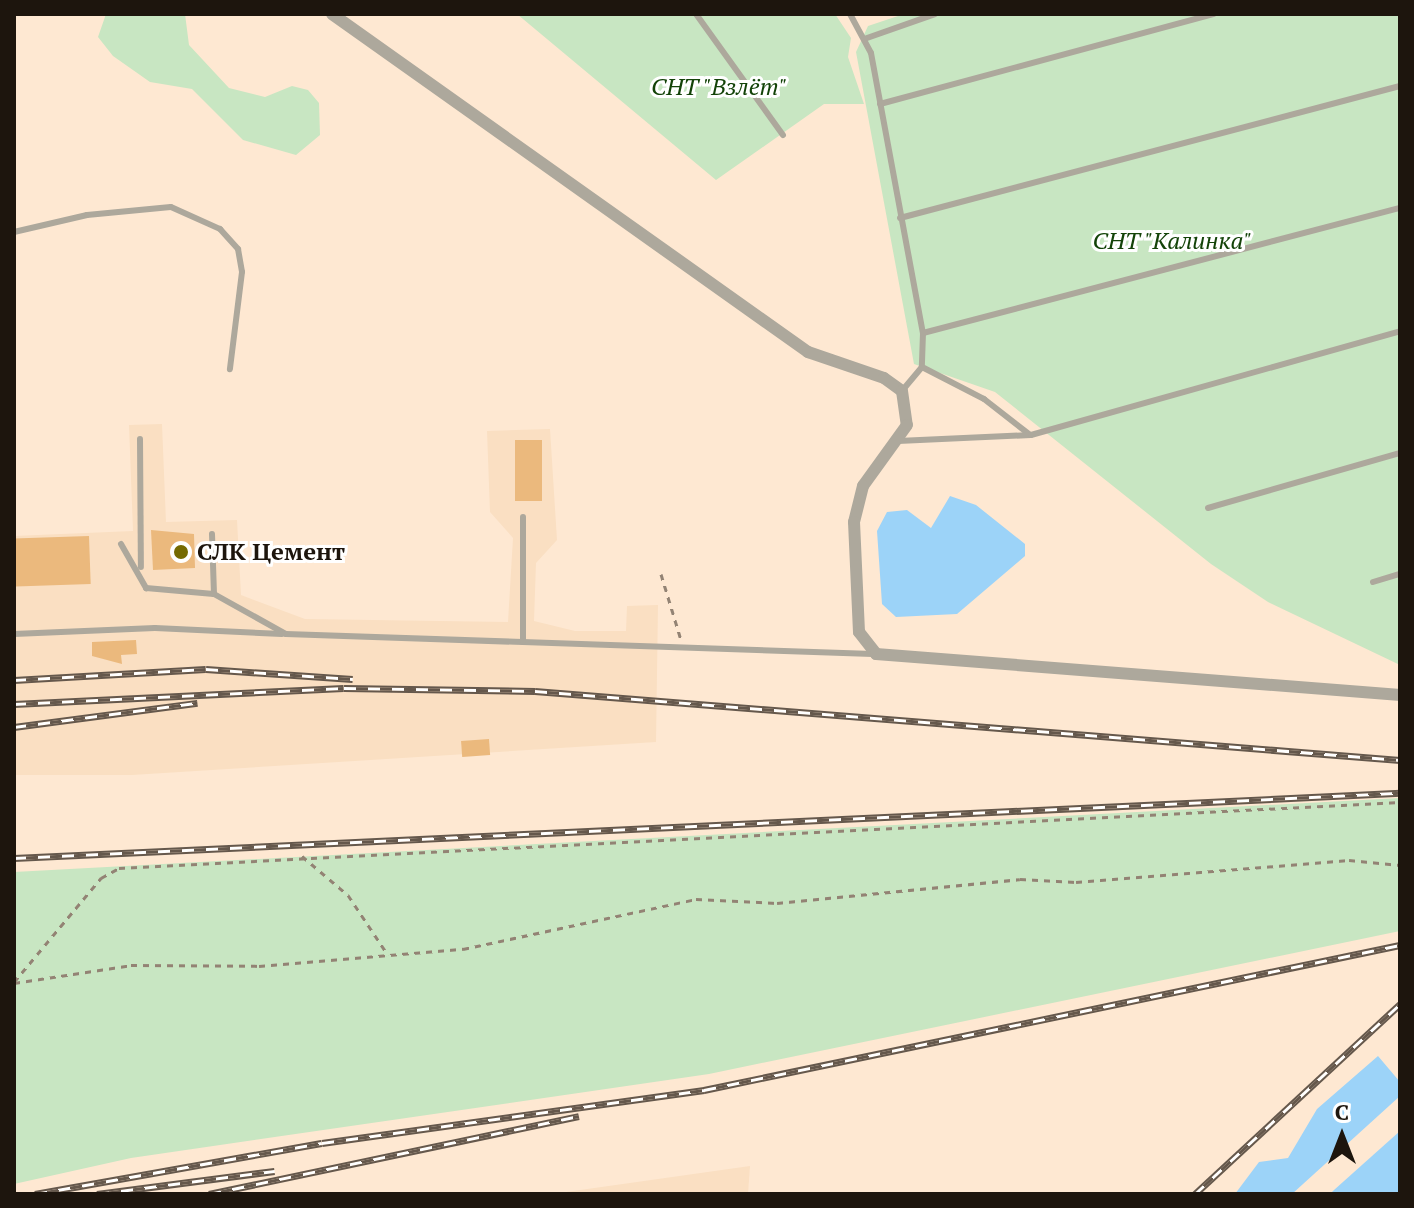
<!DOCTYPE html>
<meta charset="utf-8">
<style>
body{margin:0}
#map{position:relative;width:1414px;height:1208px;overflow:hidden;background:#fee8d2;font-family:"PT Serif",serif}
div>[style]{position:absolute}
.built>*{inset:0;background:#fadfc2}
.green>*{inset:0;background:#c8e6c2}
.water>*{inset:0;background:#9cd3f8}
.building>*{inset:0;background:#ebb97d;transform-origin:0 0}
.path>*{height:3px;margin-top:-1.5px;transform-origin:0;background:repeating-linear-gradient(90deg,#938374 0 6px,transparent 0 12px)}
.lane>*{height:6px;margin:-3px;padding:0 3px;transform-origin:3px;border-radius:3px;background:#ada89c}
.street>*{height:12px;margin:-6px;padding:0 6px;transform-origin:6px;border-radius:6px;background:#ada89c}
.rail>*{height:7px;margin-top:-3.5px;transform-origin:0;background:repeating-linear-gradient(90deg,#fff 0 12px,#65584c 0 24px);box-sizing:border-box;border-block:2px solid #65584c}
.dots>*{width:22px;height:22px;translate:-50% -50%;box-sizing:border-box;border:4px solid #fff;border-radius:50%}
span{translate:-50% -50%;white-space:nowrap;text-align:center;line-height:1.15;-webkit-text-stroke:6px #fff;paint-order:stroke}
.park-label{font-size:24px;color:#134308;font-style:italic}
.poi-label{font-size:24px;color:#1d150d;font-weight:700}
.left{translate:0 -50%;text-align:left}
.frame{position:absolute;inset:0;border:16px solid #1d150d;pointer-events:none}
.north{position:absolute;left:1302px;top:1096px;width:80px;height:80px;-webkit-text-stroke:6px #fff;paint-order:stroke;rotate:0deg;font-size:22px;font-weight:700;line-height:32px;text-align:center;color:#1d150d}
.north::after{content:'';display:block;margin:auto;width:28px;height:36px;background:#1d150d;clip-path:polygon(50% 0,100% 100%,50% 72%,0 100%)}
</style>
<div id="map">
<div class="built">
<i style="clip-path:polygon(162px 424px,166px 522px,237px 520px,241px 595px,305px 619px,508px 622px,513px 538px,490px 512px,487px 431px,550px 429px,557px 540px,536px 563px,534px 621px,575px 631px,626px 631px,627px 606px,658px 605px,656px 742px,132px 775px,14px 775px,14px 536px,133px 531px,129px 425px)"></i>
<i style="clip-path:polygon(750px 1166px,748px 1194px,552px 1194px)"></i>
</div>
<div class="green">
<i style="clip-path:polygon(106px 14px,185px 14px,189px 45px,229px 88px,265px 97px,292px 86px,308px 90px,319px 103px,320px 135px,296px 155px,243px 140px,192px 89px,150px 82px,113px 56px,98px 37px)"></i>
<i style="clip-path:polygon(517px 14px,835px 14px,851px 38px,848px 57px,864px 104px,824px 104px,716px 180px)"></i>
<i style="clip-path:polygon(904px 14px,1400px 14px,1400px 665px,1268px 602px,1211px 564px,995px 392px,914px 364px,856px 52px,868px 26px)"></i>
<i style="clip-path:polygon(1400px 798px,1400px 931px,709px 1074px,131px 1158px,14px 1184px,14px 872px)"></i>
</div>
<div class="water">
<i style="clip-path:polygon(950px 496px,976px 505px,1025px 544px,1025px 556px,957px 614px,896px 617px,882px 604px,877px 531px,887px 512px,907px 510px,931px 528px)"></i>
<i style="clip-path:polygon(1378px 1056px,1400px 1082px,1400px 1096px,1292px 1194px,1235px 1194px,1259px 1162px,1288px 1158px,1317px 1109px)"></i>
<i style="clip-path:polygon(1400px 1131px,1400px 1194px,1330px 1194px,1334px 1190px)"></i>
</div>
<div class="building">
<i style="left:542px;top:440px;width:61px;height:27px;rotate:90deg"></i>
<i style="clip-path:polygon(151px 530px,194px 534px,195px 568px,153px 570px)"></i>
<i style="left:89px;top:536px;width:48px;height:75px;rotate:88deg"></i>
<i style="clip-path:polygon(136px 640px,137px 654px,121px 655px,122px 664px,92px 656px,92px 642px)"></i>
<i style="left:489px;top:739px;width:16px;height:28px;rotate:86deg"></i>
</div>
<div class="path">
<i style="left:661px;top:574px;width:69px;rotate:73.1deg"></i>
<i style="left:302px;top:856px;width:60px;rotate:40.3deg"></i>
<i style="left:348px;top:895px;width:72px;rotate:56.3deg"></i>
<i style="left:14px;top:982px;width:136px;rotate:-50.1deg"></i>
<i style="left:101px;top:878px;width:21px;rotate:-29deg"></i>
<i style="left:119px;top:868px;width:1283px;rotate:-2.95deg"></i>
<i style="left:14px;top:983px;width:118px;rotate:-8.7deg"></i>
<i style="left:131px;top:965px;width:128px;rotate:0.4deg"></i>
<i style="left:259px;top:966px;width:205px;rotate:-4.8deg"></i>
<i style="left:463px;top:949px;width:238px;rotate:-12.1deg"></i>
<i style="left:696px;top:899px;width:81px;rotate:2.8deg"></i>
<i style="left:777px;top:903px;width:244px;rotate:-5.6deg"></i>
<i style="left:1020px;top:879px;width:56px;rotate:3.1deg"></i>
<i style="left:1076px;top:882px;width:274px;rotate:-4.6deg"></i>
<i style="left:1349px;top:860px;width:51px;rotate:5.6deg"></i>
</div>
<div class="lane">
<i style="left:696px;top:14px;width:149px;rotate:54.3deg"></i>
<i style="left:850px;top:14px;width:44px;rotate:61.7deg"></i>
<i style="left:871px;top:53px;width:285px;rotate:79.5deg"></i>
<i style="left:923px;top:333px;width:34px;rotate:92deg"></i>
<i style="left:922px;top:367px;width:31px;rotate:130deg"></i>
<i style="left:867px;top:38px;width:72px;rotate:-19.4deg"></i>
<i style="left:880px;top:104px;width:346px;rotate:-15.1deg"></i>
<i style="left:900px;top:218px;width:517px;rotate:-14.79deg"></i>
<i style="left:14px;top:232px;width:75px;rotate:-13.1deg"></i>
<i style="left:87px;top:215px;width:84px;rotate:-5.4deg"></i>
<i style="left:171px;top:207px;width:54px;rotate:24.2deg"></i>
<i style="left:220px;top:229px;width:27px;rotate:48deg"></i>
<i style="left:238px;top:249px;width:23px;rotate:80deg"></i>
<i style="left:242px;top:272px;width:98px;rotate:97.1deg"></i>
<i style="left:923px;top:333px;width:493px;rotate:-14.7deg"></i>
<i style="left:922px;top:367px;width:70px;rotate:27.3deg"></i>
<i style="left:984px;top:399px;width:58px;rotate:38deg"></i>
<i style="left:140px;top:439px;width:128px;rotate:89.6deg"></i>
<i style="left:898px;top:441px;width:133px;rotate:-2.6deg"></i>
<i style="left:1031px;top:435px;width:383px;rotate:-15.7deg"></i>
<i style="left:1208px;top:508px;width:200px;rotate:-16deg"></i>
<i style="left:212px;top:534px;width:60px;rotate:88.1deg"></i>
<i style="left:121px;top:544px;width:51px;rotate:60.4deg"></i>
<i style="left:146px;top:588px;width:68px;rotate:5deg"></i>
<i style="left:214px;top:594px;width:82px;rotate:29.1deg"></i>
<i style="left:286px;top:634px;width:587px;rotate:1.95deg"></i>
<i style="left:1373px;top:582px;width:28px;rotate:-17deg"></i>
<i style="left:14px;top:634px;width:141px;rotate:-2.4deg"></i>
<i style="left:155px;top:628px;width:127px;rotate:2.7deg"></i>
<i style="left:523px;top:642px;width:125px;rotate:-90deg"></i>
</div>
<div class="street">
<i style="left:332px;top:14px;width:584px;rotate:35.38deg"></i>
<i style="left:808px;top:352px;width:80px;rotate:18.9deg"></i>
<i style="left:884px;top:378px;width:22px;rotate:36deg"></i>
<i style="left:902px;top:391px;width:34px;rotate:82deg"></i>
<i style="left:907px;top:425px;width:75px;rotate:125.8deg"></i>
<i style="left:863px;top:486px;width:37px;rotate:104deg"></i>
<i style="left:854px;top:522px;width:110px;rotate:87.4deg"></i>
<i style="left:859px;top:632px;width:28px;rotate:52deg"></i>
<i style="left:876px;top:654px;width:526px;rotate:4.47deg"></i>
</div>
<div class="rail">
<i style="left:14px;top:680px;width:192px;rotate:-3.3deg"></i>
<i style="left:206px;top:669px;width:147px;rotate:3.9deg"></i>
<i style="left:14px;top:704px;width:330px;rotate:-2.8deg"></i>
<i style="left:344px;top:688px;width:191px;rotate:0.9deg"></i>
<i style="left:535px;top:691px;width:868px;rotate:4.56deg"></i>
<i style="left:14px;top:727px;width:185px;rotate:-7.5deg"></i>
<i style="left:14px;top:858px;width:1388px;rotate:-2.69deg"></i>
<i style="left:35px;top:1194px;width:291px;rotate:-10.1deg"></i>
<i style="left:322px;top:1143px;width:386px;rotate:-7.9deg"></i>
<i style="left:704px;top:1090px;width:711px;rotate:-11.77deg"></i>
<i style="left:97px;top:1194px;width:179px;rotate:-7.4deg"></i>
<i style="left:209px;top:1194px;width:378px;rotate:-11.9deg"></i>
<i style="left:1195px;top:1194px;width:280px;rotate:-42.8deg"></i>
</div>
<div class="dots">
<i style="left:181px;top:552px;background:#756a01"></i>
</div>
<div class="park-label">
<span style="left:719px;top:87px">СНТ "Взлёт"</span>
<span style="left:1172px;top:241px">СНТ "Калинка"</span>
</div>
<div class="poi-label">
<span class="left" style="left:197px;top:552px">СЛК Цемент</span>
</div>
<div class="frame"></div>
<div class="north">С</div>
</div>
